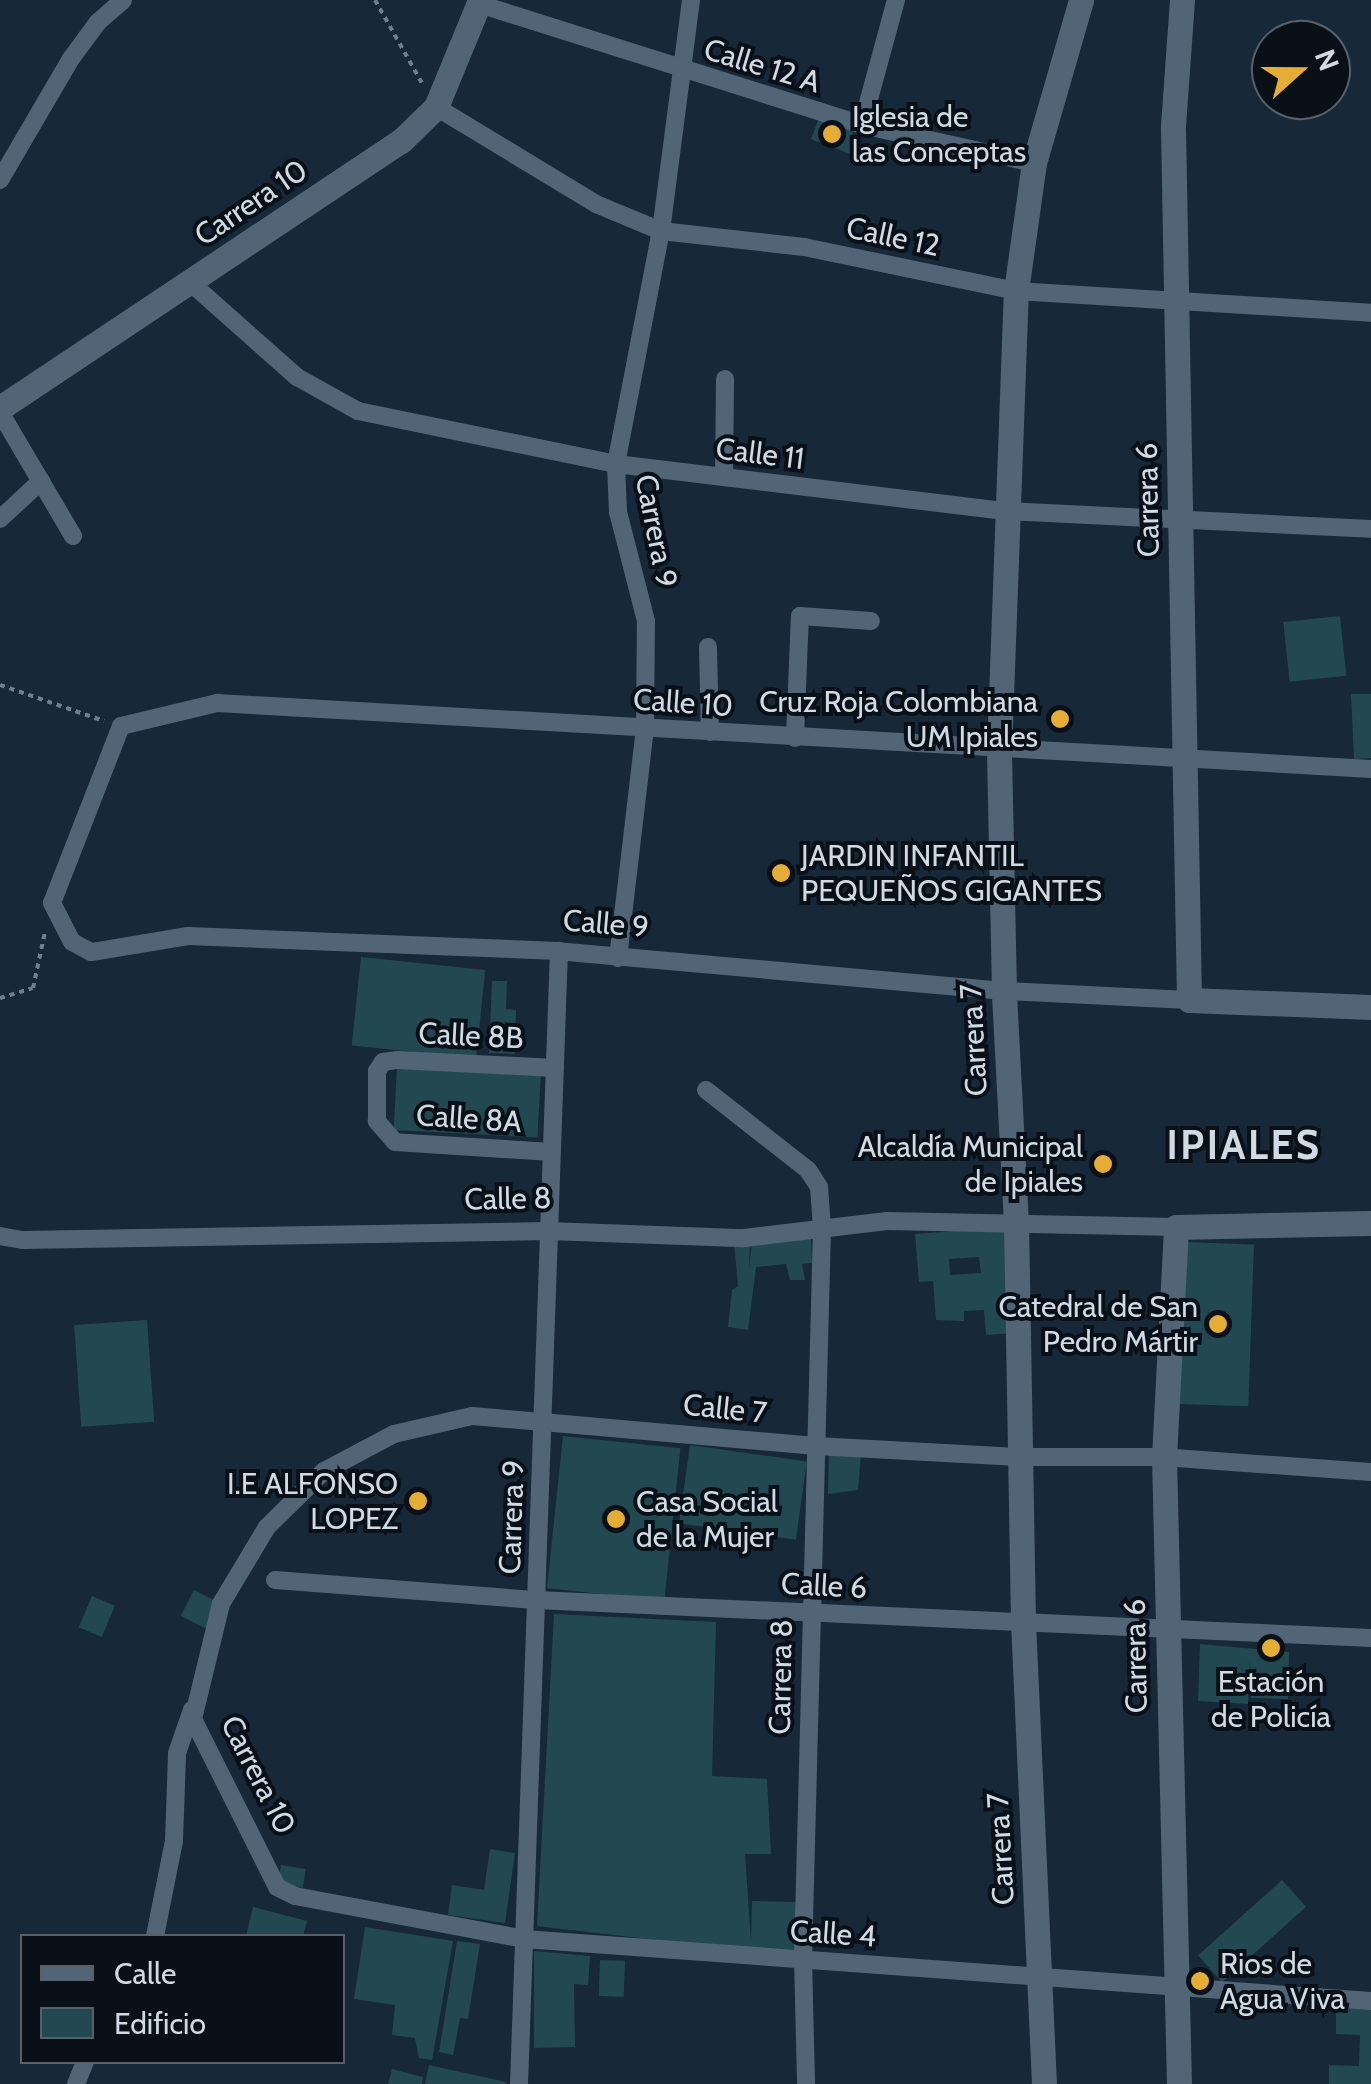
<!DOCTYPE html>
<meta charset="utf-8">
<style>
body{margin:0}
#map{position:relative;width:1371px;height:2084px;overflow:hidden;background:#172838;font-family:Cabin,sans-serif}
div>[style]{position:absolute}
.building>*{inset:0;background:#224952;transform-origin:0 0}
.path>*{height:4px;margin-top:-2px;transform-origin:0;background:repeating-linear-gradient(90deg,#717f8c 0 5px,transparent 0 10px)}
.street>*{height:18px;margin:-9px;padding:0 9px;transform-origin:9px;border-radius:9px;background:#526577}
.secondary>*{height:25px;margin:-12.5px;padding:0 12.5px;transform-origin:12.5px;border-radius:12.5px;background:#526577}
.dots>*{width:28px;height:28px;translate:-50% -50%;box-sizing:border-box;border:5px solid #091017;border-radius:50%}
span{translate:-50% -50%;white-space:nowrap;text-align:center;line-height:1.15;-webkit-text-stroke:8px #091017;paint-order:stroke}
.street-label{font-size:30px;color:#cfdae4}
.poi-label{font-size:30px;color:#cfdae4}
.left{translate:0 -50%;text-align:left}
.right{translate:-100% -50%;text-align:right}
.district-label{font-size:40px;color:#cfdae4;font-weight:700;letter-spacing:2.5px}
.legend{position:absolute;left:20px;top:1934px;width:325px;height:130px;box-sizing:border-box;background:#091017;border:2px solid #586169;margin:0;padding:12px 18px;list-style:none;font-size:30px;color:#cfdae4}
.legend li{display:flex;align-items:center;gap:20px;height:50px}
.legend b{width:50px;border:2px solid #586169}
.north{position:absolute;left:1251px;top:20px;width:100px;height:100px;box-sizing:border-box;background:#091017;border:2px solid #586169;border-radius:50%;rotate:69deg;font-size:28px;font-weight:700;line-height:40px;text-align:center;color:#cfdae4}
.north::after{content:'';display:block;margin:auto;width:35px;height:45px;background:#e5ad36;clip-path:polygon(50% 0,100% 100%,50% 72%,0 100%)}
</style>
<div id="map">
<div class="building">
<i style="clip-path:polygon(819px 118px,853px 128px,850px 154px,811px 139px)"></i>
<i style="left:1340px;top:616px;width:60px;height:57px;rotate:84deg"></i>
<i style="clip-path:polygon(1351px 694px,1371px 694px,1371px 758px,1354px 759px)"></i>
<i style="left:361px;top:957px;width:125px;height:89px;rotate:6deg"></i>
<i style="clip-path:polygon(492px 981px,507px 981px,506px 1009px,516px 1010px,515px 1054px,489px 1053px)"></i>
<i style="left:397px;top:1066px;width:144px;height:64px;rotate:3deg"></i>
<i style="clip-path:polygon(evenodd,1007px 1227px,1015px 1333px,986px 1335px,984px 1310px,964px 1311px,964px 1321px,936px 1320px,933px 1281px,919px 1282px,915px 1234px,1007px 1227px,979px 1257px,981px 1273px,950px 1275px,949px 1259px,979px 1257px)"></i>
<i style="clip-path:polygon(811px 1233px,812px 1263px,802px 1264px,805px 1280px,790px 1280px,786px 1264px,756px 1267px,748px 1330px,728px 1327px,732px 1290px,738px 1286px,734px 1242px,750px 1243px,749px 1269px,752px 1242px)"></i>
<i style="left:1185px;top:1242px;width:69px;height:162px;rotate:2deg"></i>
<i style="left:147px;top:1320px;width:102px;height:73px;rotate:86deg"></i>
<i style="left:563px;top:1436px;width:118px;height:153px;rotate:6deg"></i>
<i style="left:690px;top:1445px;width:118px;height:79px;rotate:8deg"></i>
<i style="clip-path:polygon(829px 1452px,861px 1454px,858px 1490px,828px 1494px)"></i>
<i style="left:194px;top:1590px;width:30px;height:29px;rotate:27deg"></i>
<i style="left:92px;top:1596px;width:25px;height:34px;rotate:23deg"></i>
<i style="clip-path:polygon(554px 1614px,716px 1622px,712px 1776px,767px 1779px,771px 1854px,745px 1854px,751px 1942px,752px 1901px,801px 1902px,800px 1951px,750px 1951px,537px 1926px)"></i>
<i style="clip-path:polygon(1200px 1644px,1289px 1652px,1288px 1699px,1251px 1698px,1250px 1660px,1248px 1704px,1198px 1701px)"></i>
<i style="clip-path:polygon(490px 1849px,515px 1853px,505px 1923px,448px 1915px,452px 1885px,484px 1890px)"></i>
<i style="left:281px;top:1865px;width:25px;height:19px;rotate:9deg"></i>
<i style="left:1282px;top:1880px;width:36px;height:113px;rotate:48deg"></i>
<i style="clip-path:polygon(253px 1907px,307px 1921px,303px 1936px,246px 1936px)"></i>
<i style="clip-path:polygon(365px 1927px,453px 1941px,432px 2060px,419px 2058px,415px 2038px,392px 2035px,395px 2005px,354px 1999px)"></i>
<i style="clip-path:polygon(457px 1941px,480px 1944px,468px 2019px,460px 2018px,453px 2055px,439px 2052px)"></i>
<i style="clip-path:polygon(534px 1951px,590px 1956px,588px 1985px,574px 1984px,575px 2047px,534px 2048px)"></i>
<i style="left:600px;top:1960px;width:25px;height:36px;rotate:2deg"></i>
<i style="clip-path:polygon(1336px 2005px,1371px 2006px,1371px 2084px,1329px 2084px,1329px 2065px,1359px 2066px,1360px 2035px,1336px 2034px)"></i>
<i style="clip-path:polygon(429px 2065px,506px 2082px,506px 2084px,425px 2084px)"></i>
<i style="clip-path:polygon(392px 2069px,423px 2077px,422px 2084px,388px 2084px)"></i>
</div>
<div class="path">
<i style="left:375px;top:0;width:95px;rotate:60.5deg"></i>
<i style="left:0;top:685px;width:110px;rotate:19.1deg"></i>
<i style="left:0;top:998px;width:34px;rotate:-17deg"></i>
<i style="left:33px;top:988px;width:57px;rotate:-77.9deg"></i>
</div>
<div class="street">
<i style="left:479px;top:4px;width:402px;rotate:17.5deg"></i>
<i style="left:862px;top:125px;width:176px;rotate:12.5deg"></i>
<i style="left:436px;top:107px;width:187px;rotate:31.2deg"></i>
<i style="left:596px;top:204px;width:70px;rotate:22.6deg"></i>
<i style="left:661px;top:231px;width:144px;rotate:6.4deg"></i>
<i style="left:804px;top:247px;width:217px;rotate:11.7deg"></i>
<i style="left:1016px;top:291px;width:356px;rotate:3.5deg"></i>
<i style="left:862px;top:125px;width:130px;rotate:-74.8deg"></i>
<i style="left:0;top:180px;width:139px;rotate:-59.7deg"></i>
<i style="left:70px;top:60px;width:47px;rotate:-53.6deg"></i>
<i style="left:98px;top:22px;width:33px;rotate:-41deg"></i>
<i style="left:191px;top:283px;width:142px;rotate:41.6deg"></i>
<i style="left:297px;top:377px;width:70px;rotate:29.1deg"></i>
<i style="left:358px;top:411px;width:263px;rotate:11.6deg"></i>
<i style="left:616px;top:464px;width:392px;rotate:6.9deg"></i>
<i style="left:1005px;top:511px;width:366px;rotate:2.8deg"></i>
<i style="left:0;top:412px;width:144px;rotate:59.5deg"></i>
<i style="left:724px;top:477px;width:98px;rotate:-89.4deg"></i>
<i style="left:0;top:519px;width:56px;rotate:-42.8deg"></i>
<i style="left:708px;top:647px;width:85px;rotate:88.7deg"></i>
<i style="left:795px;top:738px;width:122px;rotate:-87.7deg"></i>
<i style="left:800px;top:616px;width:71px;rotate:4deg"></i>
<i style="left:618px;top:958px;width:232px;rotate:-83.3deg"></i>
<i style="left:645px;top:728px;width:107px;rotate:-89.5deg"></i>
<i style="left:646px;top:621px;width:113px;rotate:-104.4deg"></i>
<i style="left:618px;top:512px;width:48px;rotate:-92.4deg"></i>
<i style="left:616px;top:464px;width:237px;rotate:-79.1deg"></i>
<i style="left:661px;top:231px;width:233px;rotate:-82.6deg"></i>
<i style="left:1189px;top:1000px;width:185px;rotate:-177.2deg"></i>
<i style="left:1004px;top:991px;width:447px;rotate:-174.9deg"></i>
<i style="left:559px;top:951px;width:371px;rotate:-177.7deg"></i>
<i style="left:188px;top:936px;width:98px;rotate:170.6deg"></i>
<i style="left:91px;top:952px;width:21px;rotate:-152deg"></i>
<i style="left:72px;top:942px;width:44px;rotate:-117.1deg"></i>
<i style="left:52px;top:903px;width:190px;rotate:-68.7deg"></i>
<i style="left:121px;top:726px;width:99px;rotate:-13.5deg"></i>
<i style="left:217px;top:703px;width:1156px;rotate:3.27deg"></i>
<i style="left:706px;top:1090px;width:130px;rotate:38.1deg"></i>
<i style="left:808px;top:1170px;width:20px;rotate:57deg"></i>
<i style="left:819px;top:1187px;width:41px;rotate:85.8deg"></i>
<i style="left:822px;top:1228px;width:731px;rotate:91.49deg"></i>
<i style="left:803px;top:1959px;width:125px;rotate:88.6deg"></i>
<i style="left:552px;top:1152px;width:157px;rotate:-176.4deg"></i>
<i style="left:395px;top:1142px;width:28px;rotate:-131deg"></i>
<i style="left:377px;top:1121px;width:50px;rotate:-90deg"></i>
<i style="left:377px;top:1071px;width:11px;rotate:-56deg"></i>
<i style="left:383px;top:1062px;width:15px;rotate:-8deg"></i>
<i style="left:398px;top:1060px;width:157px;rotate:2.9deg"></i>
<i style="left:0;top:1236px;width:23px;rotate:10deg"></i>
<i style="left:23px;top:1240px;width:526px;rotate:-0.98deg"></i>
<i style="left:549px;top:1231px;width:195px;rotate:2.1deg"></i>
<i style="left:744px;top:1238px;width:144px;rotate:-6.8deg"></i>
<i style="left:887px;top:1221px;width:289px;rotate:1.2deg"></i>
<i style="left:1371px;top:1472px;width:208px;rotate:-175.9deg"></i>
<i style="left:1164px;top:1457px;width:144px;rotate:180deg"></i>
<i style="left:1020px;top:1457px;width:204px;rotate:-176.9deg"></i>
<i style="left:816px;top:1446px;width:345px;rotate:-175deg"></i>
<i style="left:472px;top:1416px;width:80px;rotate:167deg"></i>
<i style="left:394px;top:1434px;width:79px;rotate:152.1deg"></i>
<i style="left:324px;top:1471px;width:80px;rotate:135.5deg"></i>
<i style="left:267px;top:1527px;width:90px;rotate:120.9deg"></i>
<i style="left:221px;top:1604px;width:118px;rotate:103.7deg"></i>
<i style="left:193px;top:1719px;width:188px;rotate:63.4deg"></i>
<i style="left:277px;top:1887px;width:20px;rotate:27deg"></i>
<i style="left:295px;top:1896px;width:233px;rotate:10.6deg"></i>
<i style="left:524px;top:1939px;width:849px;rotate:4.19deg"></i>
<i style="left:275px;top:1580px;width:262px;rotate:4.4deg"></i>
<i style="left:536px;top:1600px;width:836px;rotate:2.61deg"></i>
<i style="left:155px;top:1936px;width:97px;rotate:-78.7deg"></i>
<i style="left:174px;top:1841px;width:88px;rotate:-88deg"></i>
<i style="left:177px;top:1753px;width:46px;rotate:-70.8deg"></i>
<i style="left:76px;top:2084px;width:24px;rotate:-68deg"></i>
<i style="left:519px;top:2084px;width:1134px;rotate:-87.98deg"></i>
</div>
<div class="secondary">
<i style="left:1182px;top:0;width:127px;rotate:94.1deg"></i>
<i style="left:1173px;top:127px;width:873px;rotate:88.95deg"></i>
<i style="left:1189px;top:1000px;width:182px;rotate:2.2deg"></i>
<i style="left:0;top:408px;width:482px;rotate:-33.7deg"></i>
<i style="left:401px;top:141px;width:49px;rotate:-44.2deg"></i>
<i style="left:436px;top:107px;width:116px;rotate:-67.6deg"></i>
<i style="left:1044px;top:2084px;width:462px;rotate:-92.6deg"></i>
<i style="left:1023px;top:1622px;width:399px;rotate:-91deg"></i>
<i style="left:1016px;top:1223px;width:232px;rotate:-93deg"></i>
<i style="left:1004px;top:991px;width:240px;rotate:-91.2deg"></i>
<i style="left:999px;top:751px;width:460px;rotate:-87.9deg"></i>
<i style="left:1016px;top:291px;width:129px;rotate:-82deg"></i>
<i style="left:1034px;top:163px;width:170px;rotate:-73.9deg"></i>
<i style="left:1179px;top:2084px;width:627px;rotate:-91.37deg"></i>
<i style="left:1164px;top:1457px;width:230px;rotate:-87deg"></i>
<i style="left:1176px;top:1227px;width:195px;rotate:-1.2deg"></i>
</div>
<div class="dots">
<i style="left:832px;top:134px;background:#e5ad36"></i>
<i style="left:1060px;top:719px;background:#e5ad36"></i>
<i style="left:781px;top:873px;background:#e5ad36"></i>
<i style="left:1103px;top:1164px;background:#e5ad36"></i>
<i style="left:1218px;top:1324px;background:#e5ad36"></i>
<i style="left:418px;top:1501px;background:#e5ad36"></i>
<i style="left:616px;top:1519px;background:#e5ad36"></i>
<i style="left:1271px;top:1648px;background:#e5ad36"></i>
<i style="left:1200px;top:1981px;background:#e5ad36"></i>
</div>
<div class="street-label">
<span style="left:762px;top:66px;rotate:17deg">Calle 12 A</span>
<span style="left:251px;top:203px;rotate:-34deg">Carrera 10</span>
<span style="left:893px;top:237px;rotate:12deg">Calle 12</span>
<span style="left:760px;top:454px;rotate:7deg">Calle 11</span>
<span style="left:1148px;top:500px;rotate:-91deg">Carrera 6</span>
<span style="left:656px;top:531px;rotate:79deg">Carrera 9</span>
<span style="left:683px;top:703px;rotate:4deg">Calle 10</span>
<span style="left:606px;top:924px;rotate:5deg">Calle 9</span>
<span style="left:471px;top:1036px;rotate:3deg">Calle 8B</span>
<span style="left:974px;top:1040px;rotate:-93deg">Carrera 7</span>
<span style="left:469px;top:1119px;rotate:4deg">Calle 8A</span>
<span style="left:508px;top:1199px;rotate:-1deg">Calle 8</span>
<span style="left:725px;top:1409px;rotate:6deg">Calle 7</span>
<span style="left:512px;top:1517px;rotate:-88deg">Carrera 9</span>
<span style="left:824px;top:1586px;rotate:3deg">Calle 6</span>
<span style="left:1136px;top:1656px;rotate:-91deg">Carrera 6</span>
<span style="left:781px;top:1677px;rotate:-89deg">Carrera 8</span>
<span style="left:258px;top:1775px;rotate:63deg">Carrera 10</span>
<span style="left:1001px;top:1849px;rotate:-93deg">Carrera 7</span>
<span style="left:833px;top:1934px;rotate:4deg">Calle 4</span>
</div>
<div class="poi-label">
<span class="left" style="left:852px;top:134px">Iglesia de<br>las Conceptas</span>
<span class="right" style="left:1038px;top:719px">Cruz Roja Colombiana<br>UM Ipiales</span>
<span class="left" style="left:801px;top:873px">JARDIN INFANTIL<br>PEQUEÑOS GIGANTES</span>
<span class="right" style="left:1083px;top:1164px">Alcaldía Municipal<br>de Ipiales</span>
<span class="right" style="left:1198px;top:1324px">Catedral de San<br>Pedro Mártir</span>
<span class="right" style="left:398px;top:1501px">I.E ALFONSO<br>LOPEZ</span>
<span class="left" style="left:636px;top:1519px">Casa Social<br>de la Mujer</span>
<span style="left:1271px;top:1699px">Estación<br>de Policía</span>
<span class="left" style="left:1220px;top:1981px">Rios de<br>Agua Viva</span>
</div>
<div class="district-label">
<span style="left:1244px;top:1145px">IPIALES</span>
</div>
<ul class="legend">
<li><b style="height:12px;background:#526577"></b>Calle</li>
<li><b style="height:28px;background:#224952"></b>Edificio</li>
</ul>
<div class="north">N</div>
</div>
